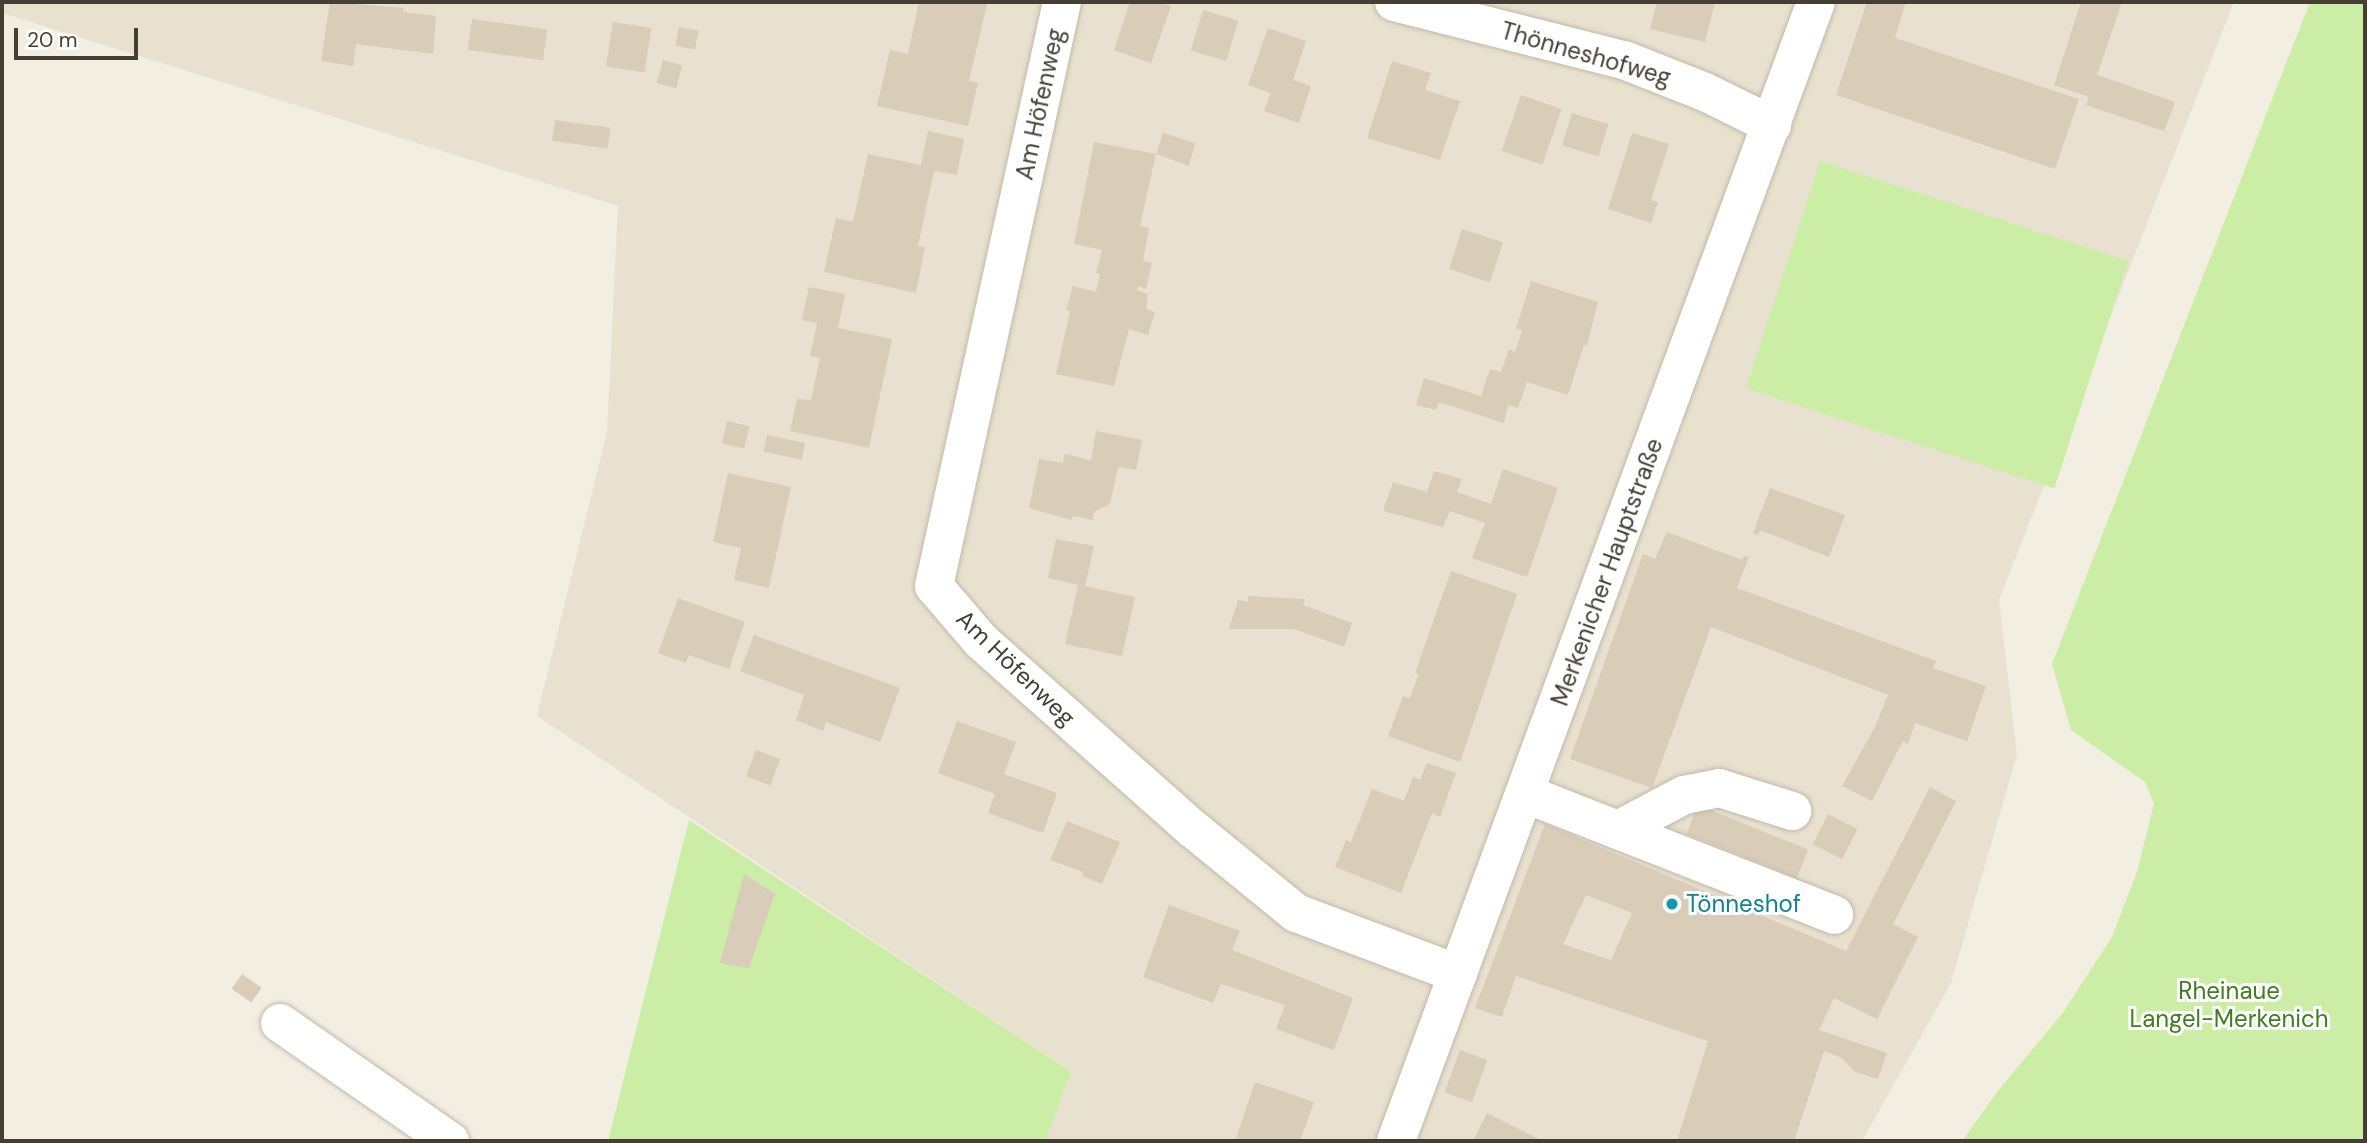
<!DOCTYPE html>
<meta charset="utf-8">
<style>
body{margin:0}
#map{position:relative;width:2367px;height:1143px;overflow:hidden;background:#f3eee2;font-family:"DM Sans",sans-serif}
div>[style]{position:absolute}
.residential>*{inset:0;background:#e8e1cf}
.green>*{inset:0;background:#cbeda5;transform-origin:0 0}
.building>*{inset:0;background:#d9cdb9;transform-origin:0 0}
.roads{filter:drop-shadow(0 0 2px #c2b9a7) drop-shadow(0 0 2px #c2b9a7)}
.minor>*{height:38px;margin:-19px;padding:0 19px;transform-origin:19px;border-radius:19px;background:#fff}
.dots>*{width:19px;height:19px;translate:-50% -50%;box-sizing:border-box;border:4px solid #fff;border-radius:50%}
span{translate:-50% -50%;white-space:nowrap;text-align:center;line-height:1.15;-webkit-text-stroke:6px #fff;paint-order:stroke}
.street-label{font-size:24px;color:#453e32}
.culture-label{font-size:24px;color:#0d838f}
.left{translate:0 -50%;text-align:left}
.park-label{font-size:24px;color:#407c20}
.frame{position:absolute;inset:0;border:4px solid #453e32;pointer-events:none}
.scale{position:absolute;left:14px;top:28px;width:124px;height:32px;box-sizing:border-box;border:4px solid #453e32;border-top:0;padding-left:9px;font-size:21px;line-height:24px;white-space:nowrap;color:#453e32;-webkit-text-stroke:5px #fff;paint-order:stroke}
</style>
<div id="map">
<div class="residential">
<i style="clip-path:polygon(2px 2px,2234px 2px,1999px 600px,2017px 754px,1951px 983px,1862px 1141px,1045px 1141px,1071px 1072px,537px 716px,607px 432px,618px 206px,2px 13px)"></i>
</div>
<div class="green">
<i style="clip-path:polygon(2310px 2px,2365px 2px,2365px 1141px,1962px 1141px,1998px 1091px,2062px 1014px,2112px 937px,2137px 872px,2154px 804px,2145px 782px,2071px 730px,2052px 664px)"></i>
<i style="left:1820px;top:161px;width:324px;height:239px;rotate:18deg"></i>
<i style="clip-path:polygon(689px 820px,1071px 1072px,1045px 1141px,608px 1141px)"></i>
</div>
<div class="building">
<i style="clip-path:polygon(330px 2px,404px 8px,403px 12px,436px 16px,433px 54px,356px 44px,353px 66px,321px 61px)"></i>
<i style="clip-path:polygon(919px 2px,987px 4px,969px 81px,978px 83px,968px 126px,877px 106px,890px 50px,908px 54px)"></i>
<i style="clip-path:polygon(1130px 2px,1159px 2px,1171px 6px,1151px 63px,1114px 50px)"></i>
<i style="clip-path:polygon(1657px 2px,1715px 2px,1705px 42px,1650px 29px)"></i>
<i style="clip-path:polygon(1867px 2px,1906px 2px,1895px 38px,2079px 99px,2055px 169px,1836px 95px)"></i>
<i style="clip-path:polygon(2081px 2px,2122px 2px,2097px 75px,2175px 102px,2164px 131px,2086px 105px,2089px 97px,2054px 85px)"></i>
<i style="left:1203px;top:10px;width:37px;height:42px;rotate:17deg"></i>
<i style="left:472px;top:19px;width:76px;height:31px;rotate:8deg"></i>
<i style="left:613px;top:22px;width:39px;height:45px;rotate:9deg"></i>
<i style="left:679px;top:27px;width:20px;height:19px;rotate:11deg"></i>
<i style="clip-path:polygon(1268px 28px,1306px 41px,1293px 80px,1311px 86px,1299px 123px,1264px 111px,1271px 93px,1248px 85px)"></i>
<i style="left:663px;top:60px;width:20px;height:24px;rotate:15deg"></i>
<i style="clip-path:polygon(1392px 61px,1431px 73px,1425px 90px,1460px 101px,1440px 160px,1367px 138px)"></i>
<i style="left:1521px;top:95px;width:43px;height:59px;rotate:19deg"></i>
<i style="left:1572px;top:113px;width:38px;height:34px;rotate:17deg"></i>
<i style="left:555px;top:120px;width:56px;height:21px;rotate:8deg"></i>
<i style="clip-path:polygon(928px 131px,964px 139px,957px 175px,934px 171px,918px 246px,925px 247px,916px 293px,824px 272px,836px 218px,853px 222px,868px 154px,921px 165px)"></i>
<i style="clip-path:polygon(1163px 133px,1195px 143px,1189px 166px,1156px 154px,1140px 226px,1149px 228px,1143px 261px,1152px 263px,1146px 289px,1138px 286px,1137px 290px,1148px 294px,1146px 309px,1155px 312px,1148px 335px,1129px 329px,1114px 386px,1056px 374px,1070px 311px,1066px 310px,1073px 286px,1096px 292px,1100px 274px,1096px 273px,1102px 250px,1074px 244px,1094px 142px,1156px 154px)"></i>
<i style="clip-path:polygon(1632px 133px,1669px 144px,1651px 200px,1658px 202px,1651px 223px,1608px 209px)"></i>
<i style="left:1462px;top:229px;width:43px;height:42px;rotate:18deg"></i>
<i style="clip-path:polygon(1531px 281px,1598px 302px,1587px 345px,1584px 345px,1568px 395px,1527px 382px,1518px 408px,1508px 405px,1504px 423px,1439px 402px,1436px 410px,1416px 405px,1424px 378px,1481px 396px,1490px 369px,1501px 372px,1509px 349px,1515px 352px,1522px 331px,1516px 328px)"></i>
<i style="clip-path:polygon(809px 287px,845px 294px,838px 328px,892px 339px,869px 448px,790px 431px,797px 399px,811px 400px,820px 358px,810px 356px,817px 323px,802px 320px)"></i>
<i style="left:727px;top:421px;width:23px;height:23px;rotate:13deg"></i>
<i style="clip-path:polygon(1096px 431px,1142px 440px,1136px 470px,1118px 467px,1110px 504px,1094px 512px,1093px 520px,1073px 516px,1071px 520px,1029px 508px,1039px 459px,1063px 463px,1065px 454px,1091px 460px)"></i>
<i style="left:767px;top:435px;width:39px;height:17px;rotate:12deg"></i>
<i style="clip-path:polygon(1503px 469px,1558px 488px,1527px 577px,1472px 558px,1485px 523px,1450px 511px,1443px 527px,1383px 511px,1393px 482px,1427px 492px,1434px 471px,1462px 479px,1457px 492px,1491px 504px)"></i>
<i style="clip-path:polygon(728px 473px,791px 487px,769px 588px,734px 580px,741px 548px,713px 542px)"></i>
<i style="clip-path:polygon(1770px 488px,1845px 515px,1829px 557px,1760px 530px,1758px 535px,1753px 533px)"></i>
<i style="clip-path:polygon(1667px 532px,1742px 560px,1744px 556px,1749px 557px,1737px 588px,1936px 661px,1933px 668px,1986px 686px,1967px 741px,1915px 723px,1908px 744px,1903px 741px,1872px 801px,1842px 786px,1875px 727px,1888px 695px,1711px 627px,1652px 788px,1570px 759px,1643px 554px,1655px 559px)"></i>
<i style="clip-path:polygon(1056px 539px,1094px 546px,1085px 586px,1135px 597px,1122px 656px,1065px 644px,1078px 585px,1048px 578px)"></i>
<i style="clip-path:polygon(1451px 571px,1517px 594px,1460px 762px,1388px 736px,1403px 696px,1410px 698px,1419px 674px,1415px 673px)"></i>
<i style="clip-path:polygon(1248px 596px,1305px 599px,1303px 605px,1352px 623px,1344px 647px,1294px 629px,1229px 629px,1238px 600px,1248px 602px)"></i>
<i style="clip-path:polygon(678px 598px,745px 622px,729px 669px,689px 655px,686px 663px,658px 653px)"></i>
<i style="clip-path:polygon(754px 635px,900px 688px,880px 742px,826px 722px,823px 731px,796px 720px,804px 695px,740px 671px)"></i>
<i style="clip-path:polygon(957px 721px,1016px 742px,1004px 774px,1057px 793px,1043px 833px,988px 813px,995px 794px,938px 773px)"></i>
<i style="left:756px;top:750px;width:26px;height:28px;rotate:21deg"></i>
<i style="clip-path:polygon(1427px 763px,1456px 773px,1440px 817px,1432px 813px,1401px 893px,1335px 867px,1346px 840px,1351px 842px,1372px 789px,1404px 801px,1413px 777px,1420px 780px)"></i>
<i style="clip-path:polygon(evenodd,1930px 787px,1956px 801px,1893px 924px,1918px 937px,1877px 1019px,1834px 998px,1819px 1030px,1887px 1053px,1878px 1079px,1855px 1072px,1842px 1058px,1824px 1051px,1794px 1141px,1677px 1141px,1708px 1041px,1516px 976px,1502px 1017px,1475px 1008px,1545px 824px,1846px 951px,1930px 787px,1586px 895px,1632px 913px,1611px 960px,1563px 944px,1586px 895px)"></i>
<i style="left:1698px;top:805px;width:119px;height:31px;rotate:22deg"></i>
<i style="left:1828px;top:814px;width:33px;height:34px;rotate:27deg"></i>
<i style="clip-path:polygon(1067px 821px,1120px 842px,1102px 884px,1082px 876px,1083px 872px,1050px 860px)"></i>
<i style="clip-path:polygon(744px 874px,775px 894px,749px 968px,720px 963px)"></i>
<i style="clip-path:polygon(1169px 905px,1240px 931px,1232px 950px,1353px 998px,1334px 1050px,1276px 1029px,1285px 1005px,1221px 984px,1213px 1003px,1143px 977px)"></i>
<i style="left:242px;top:974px;width:24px;height:18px;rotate:35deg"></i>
<i style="left:1460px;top:1050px;width:29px;height:45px;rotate:20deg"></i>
<i style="clip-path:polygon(1255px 1082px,1314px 1102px,1300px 1141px,1235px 1141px)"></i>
<i style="clip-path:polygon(1487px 1113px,1543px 1141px,1473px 1141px)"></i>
</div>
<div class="roads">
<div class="minor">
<i style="left:1062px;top:2px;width:598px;rotate:102.36deg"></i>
<i style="left:934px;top:586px;width:72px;rotate:49.5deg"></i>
<i style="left:981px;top:641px;width:283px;rotate:41.6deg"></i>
<i style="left:1193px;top:829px;width:133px;rotate:39.2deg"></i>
<i style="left:1296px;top:913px;width:173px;rotate:20.6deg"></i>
<i style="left:1394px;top:2px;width:237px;rotate:14.2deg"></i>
<i style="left:1624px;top:60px;width:87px;rotate:21.6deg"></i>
<i style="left:1705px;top:92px;width:75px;rotate:26.2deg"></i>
<i style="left:1526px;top:794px;width:331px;rotate:21.4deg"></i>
<i style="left:1618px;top:830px;width:75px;rotate:-27.9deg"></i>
<i style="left:1684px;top:795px;width:36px;rotate:-11deg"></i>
<i style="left:1719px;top:788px;width:77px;rotate:17.5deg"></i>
<i style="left:280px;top:1023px;width:207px;rotate:34.8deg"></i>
<i style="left:1396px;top:1141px;width:1214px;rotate:-69.76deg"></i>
</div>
</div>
<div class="dots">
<i style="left:1672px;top:904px;background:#0f9aa8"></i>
</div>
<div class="street-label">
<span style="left:1586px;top:54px;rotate:16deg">Thönneshofweg</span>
<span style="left:1040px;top:104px;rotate:-78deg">Am Höfenweg</span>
<span style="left:1607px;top:572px;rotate:-70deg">Merkenicher Hauptstraße</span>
<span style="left:1016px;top:668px;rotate:44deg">Am Höfenweg</span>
</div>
<div class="culture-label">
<span class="left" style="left:1686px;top:904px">Tönneshof</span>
</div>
<div class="park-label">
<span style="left:2229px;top:1005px">Rheinaue<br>Langel-Merkenich</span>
</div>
<div class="frame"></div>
<div class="scale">20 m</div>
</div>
